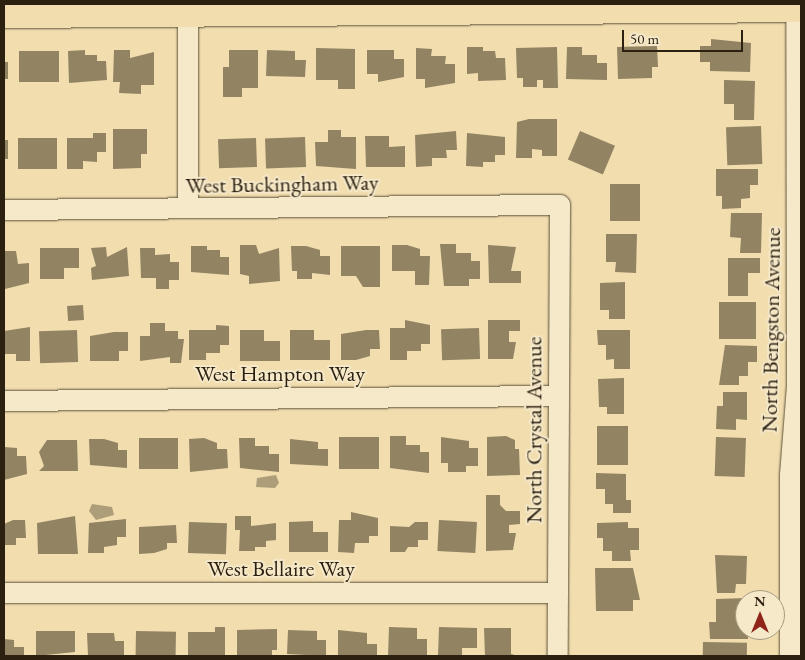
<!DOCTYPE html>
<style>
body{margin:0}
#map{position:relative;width:805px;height:660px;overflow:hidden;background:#f1ddae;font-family:"EB Garamond",serif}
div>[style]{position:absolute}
.water>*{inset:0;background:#ae9d79}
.building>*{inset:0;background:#928363;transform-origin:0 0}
.roads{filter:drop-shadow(0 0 1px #5d5038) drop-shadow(0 0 1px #5d5038)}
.minor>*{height:20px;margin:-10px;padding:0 10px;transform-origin:10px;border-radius:10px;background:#f6e9ca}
.major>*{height:25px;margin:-12.5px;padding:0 12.5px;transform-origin:12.5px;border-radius:12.5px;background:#f1ddae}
span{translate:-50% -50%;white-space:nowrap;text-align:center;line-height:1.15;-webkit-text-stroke:4px #f6e9ca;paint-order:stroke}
.street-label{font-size:22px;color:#2c2111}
.frame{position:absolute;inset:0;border:5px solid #2c2111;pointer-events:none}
.north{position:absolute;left:735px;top:590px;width:50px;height:50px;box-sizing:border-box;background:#f6e9ca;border:1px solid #a59980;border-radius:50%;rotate:0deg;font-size:14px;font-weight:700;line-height:20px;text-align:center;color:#2c2111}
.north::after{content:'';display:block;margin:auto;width:18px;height:22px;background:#8f2418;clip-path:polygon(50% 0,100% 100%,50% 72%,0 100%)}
.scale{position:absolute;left:622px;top:30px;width:121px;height:22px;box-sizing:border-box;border:2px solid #2c2111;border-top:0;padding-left:6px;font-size:15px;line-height:18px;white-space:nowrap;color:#2c2111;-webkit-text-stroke:4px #f6e9ca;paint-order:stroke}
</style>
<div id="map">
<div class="water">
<i style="clip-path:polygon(276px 475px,279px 483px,275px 488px,256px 487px,257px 478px)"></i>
<i style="clip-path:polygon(92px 504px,112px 507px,114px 515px,96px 520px,89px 511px)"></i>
</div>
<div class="building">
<i style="clip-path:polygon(711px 39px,751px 43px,750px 72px,710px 71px,710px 62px,700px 62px,700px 46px,711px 46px)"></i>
<i style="clip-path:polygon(657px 46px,658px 67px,652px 67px,652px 78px,618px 79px,617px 47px)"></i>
<i style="clip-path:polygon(467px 47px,483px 47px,483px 51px,495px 51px,496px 58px,505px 58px,506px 80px,478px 81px,478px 73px,467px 74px)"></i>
<i style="clip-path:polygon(557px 47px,558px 88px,543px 88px,543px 80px,537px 80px,537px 87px,523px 87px,523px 78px,517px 78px,516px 48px)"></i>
<i style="clip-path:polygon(567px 47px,582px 47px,582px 55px,597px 55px,597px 63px,607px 63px,607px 80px,566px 79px)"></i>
<i style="clip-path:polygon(316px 48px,355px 49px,355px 89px,338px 89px,338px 80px,316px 80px)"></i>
<i style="clip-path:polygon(416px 48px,432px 49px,431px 56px,446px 56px,445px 64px,455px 64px,455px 83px,425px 88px,425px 79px,416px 79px)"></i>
<i style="clip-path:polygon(85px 50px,85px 55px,97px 55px,97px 61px,106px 61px,107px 80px,69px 83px,68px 51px)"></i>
<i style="clip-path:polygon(114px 50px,130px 50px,130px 58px,154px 52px,154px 85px,141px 85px,141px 94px,119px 93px,120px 82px,113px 82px)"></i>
<i style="clip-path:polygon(229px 50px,258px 50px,258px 88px,242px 88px,242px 97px,223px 97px,223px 67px,229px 67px)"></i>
<i style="clip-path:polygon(267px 50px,295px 51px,295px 60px,306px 60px,305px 77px,266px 76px)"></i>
<i style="clip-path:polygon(367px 50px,394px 50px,394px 59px,404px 59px,404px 77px,378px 82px,378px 74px,367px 74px)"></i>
<i style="left:19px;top:51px;width:40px;height:31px"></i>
<i style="left:4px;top:62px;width:4px;height:17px"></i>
<i style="clip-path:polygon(724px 80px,755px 81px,754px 120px,734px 120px,734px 104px,724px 104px)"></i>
<i style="clip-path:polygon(529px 119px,557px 119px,557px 156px,542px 156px,542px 150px,532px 149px,532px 158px,516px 158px,517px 122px)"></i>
<i style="left:761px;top:126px;width:38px;height:35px;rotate:88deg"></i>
<i style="clip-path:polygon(113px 129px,147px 129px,147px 154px,141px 154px,141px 168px,113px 169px)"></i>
<i style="clip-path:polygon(328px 130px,341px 130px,341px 137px,356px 137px,356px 169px,316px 166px,315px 142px,328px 142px)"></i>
<i style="clip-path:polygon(456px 131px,457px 150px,446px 150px,447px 158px,432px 158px,432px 166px,416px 167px,415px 135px)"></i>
<i style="left:580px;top:131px;width:38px;height:31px;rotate:23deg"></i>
<i style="clip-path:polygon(93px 133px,106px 133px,106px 152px,97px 152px,97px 162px,83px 161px,83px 169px,67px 169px,67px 138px,93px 138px)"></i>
<i style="clip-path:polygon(467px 133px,505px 137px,505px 155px,495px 155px,495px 162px,483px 162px,483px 167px,466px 166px)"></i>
<i style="clip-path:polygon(365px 136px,389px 136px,389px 147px,405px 146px,405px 167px,366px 167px)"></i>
<i style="left:305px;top:137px;width:30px;height:40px;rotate:88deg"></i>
<i style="left:18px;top:138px;width:39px;height:31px"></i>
<i style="left:256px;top:138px;width:29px;height:38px;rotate:88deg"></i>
<i style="left:4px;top:140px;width:4px;height:19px"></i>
<i style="clip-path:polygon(716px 169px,758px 169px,758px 185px,750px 185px,750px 198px,741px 199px,741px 208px,722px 209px,722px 196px,716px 196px)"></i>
<i style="left:640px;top:184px;width:37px;height:30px;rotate:90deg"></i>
<i style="clip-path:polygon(731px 213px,762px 213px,761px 253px,740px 253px,741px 238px,730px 237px)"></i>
<i style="clip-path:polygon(606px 234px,637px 234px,636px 273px,615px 272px,616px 262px,606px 262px)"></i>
<i style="clip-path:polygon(440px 244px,456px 244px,456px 253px,471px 253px,471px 261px,480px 261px,480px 279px,469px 279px,469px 286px,444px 286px)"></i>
<i style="clip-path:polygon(240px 245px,256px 245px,259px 254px,279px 248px,280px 281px,249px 284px,249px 276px,240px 274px)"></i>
<i style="clip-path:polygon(392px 245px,407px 245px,420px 249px,420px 256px,430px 256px,429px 285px,415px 285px,415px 271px,392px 271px)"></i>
<i style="clip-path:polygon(488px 245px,516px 247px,511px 271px,521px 271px,521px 283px,489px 283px)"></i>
<i style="clip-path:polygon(191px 246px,207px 246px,207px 250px,220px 250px,220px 257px,229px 257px,229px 275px,191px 272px)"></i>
<i style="clip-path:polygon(291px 246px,306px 246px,320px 250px,320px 256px,330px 256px,330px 275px,312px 273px,312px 279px,297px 279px,297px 271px,292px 271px)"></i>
<i style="clip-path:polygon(341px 246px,380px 246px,380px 287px,363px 287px,356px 276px,341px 276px)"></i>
<i style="clip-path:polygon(106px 247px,107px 257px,127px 247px,129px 276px,92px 280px,91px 268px,96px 266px,91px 248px)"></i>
<i style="clip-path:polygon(40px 248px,79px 248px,79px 268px,64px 268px,64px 279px,40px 279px)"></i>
<i style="clip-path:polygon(140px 248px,155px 248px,155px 255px,170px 254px,170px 262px,179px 262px,179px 280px,169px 280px,169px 289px,156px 289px,156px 278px,141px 278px)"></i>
<i style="clip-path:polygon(4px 251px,16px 251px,18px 264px,29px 263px,29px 283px,5px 289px)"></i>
<i style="clip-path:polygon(728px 258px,760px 258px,760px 273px,748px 273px,748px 296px,728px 296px)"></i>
<i style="clip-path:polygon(625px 282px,625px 319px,609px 319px,609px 310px,600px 310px,600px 283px)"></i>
<i style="left:756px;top:302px;width:37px;height:37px;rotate:90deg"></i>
<i style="left:83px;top:305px;width:15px;height:16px;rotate:86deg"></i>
<i style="clip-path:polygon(405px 320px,430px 325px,430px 344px,421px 344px,421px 351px,407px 351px,407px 360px,390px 360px,390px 328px,405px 328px)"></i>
<i style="clip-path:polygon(488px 320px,520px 320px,520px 331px,509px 331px,509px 342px,516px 342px,513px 359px,488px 359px)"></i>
<i style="clip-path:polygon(150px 323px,165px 323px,165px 331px,178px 331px,178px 339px,184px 339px,181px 363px,170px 363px,170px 357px,140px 361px,140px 336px,150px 336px)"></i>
<i style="clip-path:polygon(216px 325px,229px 326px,229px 345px,220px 345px,220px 353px,206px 353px,206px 360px,189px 360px,189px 330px,216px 330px)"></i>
<i style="clip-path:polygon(30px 327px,30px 361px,16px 361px,16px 354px,4px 354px,4px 331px)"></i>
<i style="left:479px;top:328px;width:31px;height:38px;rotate:88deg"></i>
<i style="left:77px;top:330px;width:32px;height:38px;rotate:88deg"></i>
<i style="clip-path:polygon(240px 330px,264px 330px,264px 341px,280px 341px,280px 361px,240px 361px)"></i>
<i style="clip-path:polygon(290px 330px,314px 330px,314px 340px,330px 340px,330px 360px,290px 360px)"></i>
<i style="clip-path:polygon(366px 330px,379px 330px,380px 349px,370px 349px,370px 356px,356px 360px,341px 360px,341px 334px)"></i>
<i style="clip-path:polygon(597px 330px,630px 330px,630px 369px,614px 369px,614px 359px,606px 360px,606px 345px,598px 345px)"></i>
<i style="clip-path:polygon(114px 332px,128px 332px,128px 351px,119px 351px,119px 361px,90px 361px,90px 336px)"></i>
<i style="clip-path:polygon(725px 345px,757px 346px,757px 362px,748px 362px,748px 376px,739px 376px,739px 385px,719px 385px)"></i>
<i style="clip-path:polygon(624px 378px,624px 414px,607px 414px,607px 407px,599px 407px,598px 379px)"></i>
<i style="clip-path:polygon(723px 392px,747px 392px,747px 420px,736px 419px,736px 430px,716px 429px,717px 406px,723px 406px)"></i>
<i style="left:597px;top:426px;width:31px;height:39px"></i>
<i style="clip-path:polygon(390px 436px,406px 436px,406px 445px,420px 445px,420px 452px,429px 452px,429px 473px,390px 468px)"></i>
<i style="clip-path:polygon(506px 436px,515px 440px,515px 449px,519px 449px,520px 475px,487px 476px,487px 437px)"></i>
<i style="left:339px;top:437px;width:40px;height:32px"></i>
<i style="clip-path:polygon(441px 437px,469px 441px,469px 448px,478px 448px,478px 466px,466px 466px,466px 472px,448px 472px,448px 463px,441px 463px)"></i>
<i style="left:716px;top:437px;width:30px;height:39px;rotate:2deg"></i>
<i style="left:139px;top:438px;width:39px;height:31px"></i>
<i style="clip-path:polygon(204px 438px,217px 443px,217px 449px,227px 449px,228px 468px,190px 472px,189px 439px)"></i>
<i style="clip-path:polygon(239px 438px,255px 438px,255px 446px,269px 446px,269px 454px,279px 454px,279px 472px,240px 468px)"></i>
<i style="clip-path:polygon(89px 439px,104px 439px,118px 443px,118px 450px,127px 450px,127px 468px,90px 465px)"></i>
<i style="clip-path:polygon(290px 439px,318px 442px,318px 449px,328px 449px,328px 466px,290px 464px)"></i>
<i style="clip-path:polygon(47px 440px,77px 440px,78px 471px,39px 471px,44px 466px,39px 452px)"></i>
<i style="clip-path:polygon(4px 447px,17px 448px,17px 456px,26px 456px,27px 474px,4px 480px)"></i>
<i style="clip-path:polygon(596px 473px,626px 474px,626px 500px,631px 500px,631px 513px,613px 513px,613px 504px,605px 504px,605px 489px,596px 489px)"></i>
<i style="clip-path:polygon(486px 495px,500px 495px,500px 505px,506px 511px,520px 511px,520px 524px,509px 525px,509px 533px,516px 533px,513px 550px,486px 551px)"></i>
<i style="clip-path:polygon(351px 512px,378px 518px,378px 536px,369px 536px,369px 543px,355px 543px,354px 553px,338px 552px,339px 520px,351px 520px)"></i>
<i style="clip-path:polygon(75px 516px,78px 554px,38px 554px,37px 523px)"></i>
<i style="clip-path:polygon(235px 516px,251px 516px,251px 526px,276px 523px,276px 540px,266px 541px,266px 547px,255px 547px,255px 551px,239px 551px,240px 530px,235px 530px)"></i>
<i style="clip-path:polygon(126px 519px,126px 537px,117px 537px,117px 545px,104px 547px,104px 553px,88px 553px,89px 523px)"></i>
<i style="clip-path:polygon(13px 520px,25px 520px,26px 538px,16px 538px,16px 545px,4px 545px,4px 524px)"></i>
<i style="left:439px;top:520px;width:38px;height:31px;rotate:3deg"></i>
<i style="clip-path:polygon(313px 521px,313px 532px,328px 532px,328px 552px,289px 552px,289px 522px)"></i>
<i style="left:189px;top:522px;width:38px;height:31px;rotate:2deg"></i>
<i style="clip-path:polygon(415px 522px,428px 522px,428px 540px,418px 540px,418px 547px,408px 547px,405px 552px,390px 552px,390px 526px,409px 527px)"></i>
<i style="clip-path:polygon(628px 522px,628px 528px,639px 528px,639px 550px,630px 550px,631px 561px,612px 561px,612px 551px,603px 551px,603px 538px,597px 538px,597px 523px)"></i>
<i style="clip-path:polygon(176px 525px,177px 543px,167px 543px,167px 549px,154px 553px,139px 554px,139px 527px)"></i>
<i style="clip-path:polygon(715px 555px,747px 556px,746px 584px,736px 584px,735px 593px,717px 593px)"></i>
<i style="clip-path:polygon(595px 568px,633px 568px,640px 600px,633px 600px,633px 611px,596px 611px)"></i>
<i style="clip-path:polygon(747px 598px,748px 639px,710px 639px,709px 622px,716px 622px,716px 599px)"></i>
<i style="clip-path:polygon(215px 627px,225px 627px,225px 656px,188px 656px,188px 632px,215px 632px)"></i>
<i style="clip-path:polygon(389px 627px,417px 628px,417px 639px,427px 639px,427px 656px,388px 656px)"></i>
<i style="clip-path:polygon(439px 627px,477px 628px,477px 648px,462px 648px,462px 656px,438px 656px)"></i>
<i style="clip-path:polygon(484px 628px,511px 628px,511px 654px,518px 656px,485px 656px)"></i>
<i style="clip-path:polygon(277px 629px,277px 650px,272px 650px,272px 656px,237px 656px,237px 630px)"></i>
<i style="clip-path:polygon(288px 630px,317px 631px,317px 640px,326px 640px,326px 656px,287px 654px)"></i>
<i style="clip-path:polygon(338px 630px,367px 633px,367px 644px,377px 644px,377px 656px,338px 656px)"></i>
<i style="clip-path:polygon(36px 631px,75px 631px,75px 652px,36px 656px)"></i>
<i style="left:136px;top:631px;width:40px;height:25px;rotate:1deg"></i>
<i style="clip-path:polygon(87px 633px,114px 633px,115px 641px,124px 641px,124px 656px,88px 656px)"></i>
<i style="clip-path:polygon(4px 639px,14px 640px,14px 647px,24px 647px,24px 656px,4px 656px)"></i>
<i style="left:703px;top:642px;width:44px;height:14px;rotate:1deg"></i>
</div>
<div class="roads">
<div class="minor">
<i style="left:188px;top:4px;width:204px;rotate:90deg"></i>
<i style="left:4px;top:210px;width:556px;rotate:-0.52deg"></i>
<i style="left:560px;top:205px;width:451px;rotate:90.3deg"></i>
<i style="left:4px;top:401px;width:552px;rotate:-0.52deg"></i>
<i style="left:4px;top:593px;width:554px"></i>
<i style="left:790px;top:656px;width:181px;rotate:-90deg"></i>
<i style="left:790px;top:475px;width:89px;rotate:-85.5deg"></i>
<i style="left:797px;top:386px;width:382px;rotate:-90.1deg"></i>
</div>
<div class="major">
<i style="left:4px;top:15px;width:797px;rotate:-0.43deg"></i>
</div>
</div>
<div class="street-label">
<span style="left:282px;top:184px;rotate:-1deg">West Buckingham Way</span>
<span style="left:771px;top:330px;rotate:-89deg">North Bengston Avenue</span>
<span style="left:280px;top:374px">West Hampton Way</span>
<span style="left:534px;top:430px;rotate:-90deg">North Crystal Avenue</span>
<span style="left:281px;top:569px">West Bellaire Way</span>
</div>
<div class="frame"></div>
<div class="north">N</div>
<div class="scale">50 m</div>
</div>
